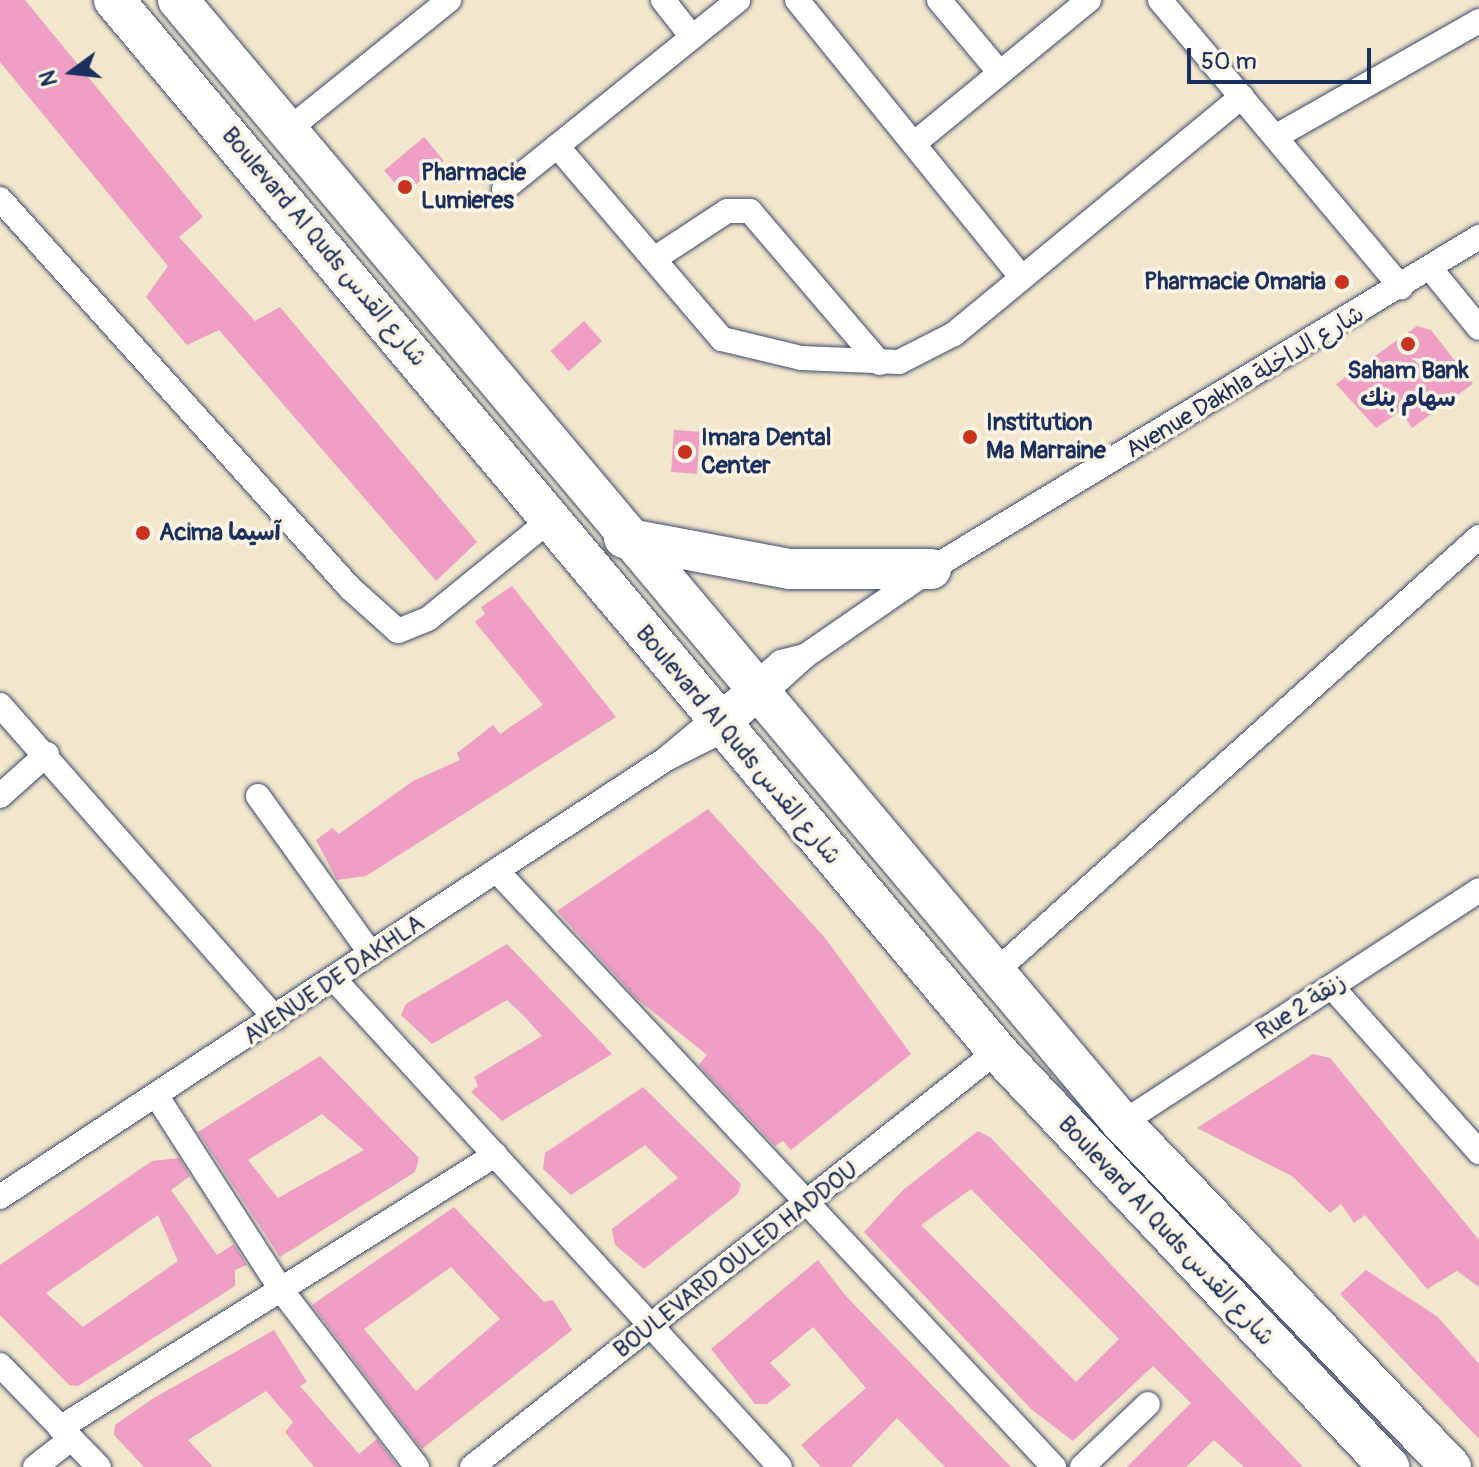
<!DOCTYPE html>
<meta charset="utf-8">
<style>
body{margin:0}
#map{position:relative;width:1479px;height:1467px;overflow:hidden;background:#f2e7cc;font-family:Pangolin,"Playpen Sans Arabic",sans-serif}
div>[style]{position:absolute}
.building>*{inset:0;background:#ef9fc4;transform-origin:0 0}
.roads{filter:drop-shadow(0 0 2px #3b4b6e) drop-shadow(0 0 2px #3b4b6e)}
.street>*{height:24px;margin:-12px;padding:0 12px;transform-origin:12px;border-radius:12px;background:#fff}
.primary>*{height:40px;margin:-20px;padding:0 20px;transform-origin:20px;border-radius:20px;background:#fff}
.dots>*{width:22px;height:22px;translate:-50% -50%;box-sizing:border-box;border:4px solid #fcf5e5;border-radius:50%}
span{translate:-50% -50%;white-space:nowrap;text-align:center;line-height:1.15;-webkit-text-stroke:7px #fcf5e5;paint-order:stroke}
.poi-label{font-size:24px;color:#1b2f5e;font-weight:700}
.left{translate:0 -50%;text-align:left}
.right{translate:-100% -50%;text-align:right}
.street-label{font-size:24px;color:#1b2f5e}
.north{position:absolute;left:32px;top:32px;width:80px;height:80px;-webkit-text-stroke:6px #fcf5e5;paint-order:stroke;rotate:255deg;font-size:22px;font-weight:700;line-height:32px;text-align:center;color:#1b2f5e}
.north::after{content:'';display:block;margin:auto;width:28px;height:36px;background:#1b2f5e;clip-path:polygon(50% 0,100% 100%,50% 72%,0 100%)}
.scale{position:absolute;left:1187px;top:48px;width:184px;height:36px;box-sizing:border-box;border:4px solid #1b2f5e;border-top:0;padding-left:10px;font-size:24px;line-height:28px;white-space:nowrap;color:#1b2f5e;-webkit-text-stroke:6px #fcf5e5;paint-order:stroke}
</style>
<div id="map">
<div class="building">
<i style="clip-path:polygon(0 0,25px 0,203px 217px,179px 237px,255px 321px,280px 307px,477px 542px,436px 581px,219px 330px,187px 345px,146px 297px,168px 266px,0 62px)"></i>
<i style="left:424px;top:137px;width:31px;height:52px;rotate:50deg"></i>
<i style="left:584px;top:321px;width:27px;height:45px;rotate:48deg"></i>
<i style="clip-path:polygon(1417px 326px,1431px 330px,1473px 384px,1412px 428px,1401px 411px,1376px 428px,1336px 384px)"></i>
<i style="left:674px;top:430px;width:26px;height:42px;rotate:4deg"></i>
<i style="clip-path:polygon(512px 586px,616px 717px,366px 876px,337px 880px,316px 840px,332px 828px,339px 834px,413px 781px,460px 760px,457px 753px,493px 725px,500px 734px,543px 705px,475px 622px,485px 614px,481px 607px)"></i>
<i style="clip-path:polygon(708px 809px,825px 938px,911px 1054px,791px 1150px,783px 1141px,775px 1146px,699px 1065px,707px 1055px,636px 998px,557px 911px)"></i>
<i style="clip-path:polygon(507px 944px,612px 1054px,502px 1121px,471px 1092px,478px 1086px,474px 1077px,542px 1036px,524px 1016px,507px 1000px,432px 1044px,401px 1015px,406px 1004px)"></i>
<i style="clip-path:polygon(1313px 1054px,1330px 1058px,1479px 1240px,1479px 1287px,1457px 1271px,1427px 1289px,1365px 1215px,1354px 1223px,1341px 1204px,1330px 1213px,1292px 1176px,1197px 1128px)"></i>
<i style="clip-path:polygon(evenodd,320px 1056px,419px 1158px,415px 1172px,280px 1257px,198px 1132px,320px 1056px,322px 1114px,364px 1150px,278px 1198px,248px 1160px,322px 1114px)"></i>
<i style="clip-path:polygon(643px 1087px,741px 1184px,738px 1194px,644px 1269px,615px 1245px,612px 1229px,678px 1178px,645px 1145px,571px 1195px,543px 1169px,545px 1153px)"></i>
<i style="clip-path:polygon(evenodd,978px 1131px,991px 1138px,1303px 1467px,1244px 1467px,1214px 1440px,1186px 1467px,1127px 1467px,1191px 1403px,1153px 1366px,1073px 1441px,1031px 1409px,864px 1232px,903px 1190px,978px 1131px,971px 1189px,1119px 1339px,1076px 1382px,921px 1225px,971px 1189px)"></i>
<i style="clip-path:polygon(evenodd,179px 1158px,190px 1176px,171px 1190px,217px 1255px,234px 1244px,247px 1265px,235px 1270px,235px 1286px,78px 1386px,69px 1385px,0 1315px,0 1265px,152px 1161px,179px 1158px,158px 1215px,178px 1261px,83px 1327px,46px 1293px,158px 1215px)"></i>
<i style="clip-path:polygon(evenodd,454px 1207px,544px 1302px,553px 1300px,572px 1330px,422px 1449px,312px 1305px,454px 1207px,451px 1267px,500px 1319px,416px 1391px,364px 1329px,451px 1267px)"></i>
<i style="clip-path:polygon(818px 1260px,845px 1295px,1011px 1467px,945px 1467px,897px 1418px,851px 1467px,821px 1467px,801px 1445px,866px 1388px,813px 1327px,770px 1363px,791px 1385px,767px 1404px,755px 1404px,711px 1349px)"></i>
<i style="clip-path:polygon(1366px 1270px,1438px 1317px,1479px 1364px,1479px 1439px,1340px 1294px)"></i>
<i style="clip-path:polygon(274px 1330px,307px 1382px,300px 1386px,359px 1454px,377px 1439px,398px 1467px,314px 1467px,285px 1432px,293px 1422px,266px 1391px,188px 1440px,213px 1467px,144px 1467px,114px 1435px,115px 1425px,152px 1399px)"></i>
</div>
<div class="roads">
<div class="street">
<i style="left:663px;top:0;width:47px;rotate:51.9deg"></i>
<i style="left:797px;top:0;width:353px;rotate:51deg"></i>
<i style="left:939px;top:0;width:95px;rotate:50.1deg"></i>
<i style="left:1160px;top:0;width:375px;rotate:50deg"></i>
<i style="left:288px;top:130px;width:207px;rotate:-38.9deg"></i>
<i style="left:1275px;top:137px;width:235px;rotate:-29.6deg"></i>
<i style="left:916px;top:142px;width:224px;rotate:-39.4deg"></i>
<i style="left:557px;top:146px;width:254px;rotate:49.5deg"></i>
<i style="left:722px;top:339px;width:81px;rotate:13.5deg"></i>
<i style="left:801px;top:358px;width:98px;rotate:2.3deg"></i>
<i style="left:899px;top:362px;width:62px;rotate:-27deg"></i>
<i style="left:954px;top:334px;width:373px;rotate:-39.5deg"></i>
<i style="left:504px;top:189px;width:301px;rotate:-38.9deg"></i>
<i style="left:0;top:199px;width:523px;rotate:48.02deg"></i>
<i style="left:350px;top:588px;width:64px;rotate:41.9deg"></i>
<i style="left:398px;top:631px;width:32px;rotate:-22deg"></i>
<i style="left:428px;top:619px;width:159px;rotate:-39.1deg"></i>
<i style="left:654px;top:259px;width:87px;rotate:-33.3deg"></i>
<i style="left:727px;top:211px;width:23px"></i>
<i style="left:750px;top:211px;width:200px;rotate:49.5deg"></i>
<i style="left:1430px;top:268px;width:77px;rotate:50.8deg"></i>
<i style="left:0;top:705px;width:417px;rotate:48.7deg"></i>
<i style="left:668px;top:758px;width:63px;rotate:-26.6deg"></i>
<i style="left:724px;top:730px;width:110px;rotate:-42.4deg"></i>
<i style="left:0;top:796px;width:63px;rotate:-41.8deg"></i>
<i style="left:258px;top:796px;width:194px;rotate:54.4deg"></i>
<i style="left:497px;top:871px;width:816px;rotate:46.94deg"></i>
<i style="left:993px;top:974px;width:654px;rotate:-41.96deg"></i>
<i style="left:334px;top:979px;width:661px;rotate:47.57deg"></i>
<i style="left:1332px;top:987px;width:221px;rotate:48.3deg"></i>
<i style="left:158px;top:1098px;width:229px;rotate:57.3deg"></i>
<i style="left:282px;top:1291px;width:222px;rotate:52.5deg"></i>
<i style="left:1122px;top:1123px;width:426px;rotate:-33.1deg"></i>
<i style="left:0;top:1197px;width:797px;rotate:-33.33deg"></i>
<i style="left:666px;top:759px;width:150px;rotate:-40.1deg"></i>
<i style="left:781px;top:662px;width:25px;rotate:-14deg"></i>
<i style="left:805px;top:656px;width:153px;rotate:-34.6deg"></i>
<i style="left:931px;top:569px;width:641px;rotate:-31.21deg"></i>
<i style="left:0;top:1365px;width:142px;rotate:45.9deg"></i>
<i style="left:60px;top:1428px;width:514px;rotate:-32.11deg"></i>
<i style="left:35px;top:1467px;width:46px;rotate:-37.9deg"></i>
<i style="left:472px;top:1467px;width:670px;rotate:-38.39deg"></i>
<i style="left:1082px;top:1467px;width:91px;rotate:-43.7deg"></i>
</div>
<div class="primary">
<i style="left:114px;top:0;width:1373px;rotate:49.96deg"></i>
<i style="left:997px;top:1051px;width:572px;rotate:46.7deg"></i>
<i style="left:178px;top:0;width:1467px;rotate:49.95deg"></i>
<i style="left:1122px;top:1123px;width:476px;rotate:46.3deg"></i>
<i style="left:624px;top:538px;width:169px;rotate:10.6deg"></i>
<i style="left:790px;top:569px;width:141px"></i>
</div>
</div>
<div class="dots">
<i style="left:405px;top:187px;background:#c8321e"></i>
<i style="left:1342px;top:282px;background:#c8321e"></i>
<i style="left:1408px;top:344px;background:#c8321e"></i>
<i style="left:970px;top:437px;background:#c8321e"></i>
<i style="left:685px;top:452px;background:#c8321e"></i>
<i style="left:143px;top:533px;background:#c8321e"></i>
</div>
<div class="poi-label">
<span class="left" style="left:421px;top:187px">Pharmacie<br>Lumieres</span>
<span class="right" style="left:1326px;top:282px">Pharmacie Omaria</span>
<span style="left:1408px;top:385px">Saham Bank<br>سهام بنك</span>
<span class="left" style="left:986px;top:437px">Institution<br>Ma Marraine</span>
<span class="left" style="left:701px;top:452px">Imara Dental<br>Center</span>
<span class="left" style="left:159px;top:533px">Acima آسيما</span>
</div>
<div class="street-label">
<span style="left:324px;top:247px;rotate:50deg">Boulevard Al Quds شارع القدس</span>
<span style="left:1245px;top:382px;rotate:-31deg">Avenue Dakhla شارع الداخلة</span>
<span style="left:738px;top:745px;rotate:50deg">Boulevard Al Quds شارع القدس</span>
<span style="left:334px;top:980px;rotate:-34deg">AVENUE DE DAKHLA</span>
<span style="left:1301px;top:1007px;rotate:-33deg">Rue 2 زنقة</span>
<span style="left:1166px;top:1231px;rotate:47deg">Boulevard Al Quds شارع القدس</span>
<span style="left:736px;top:1260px;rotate:-38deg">BOULEVARD OULED HADDOU</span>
</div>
<div class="north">N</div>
<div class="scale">50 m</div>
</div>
